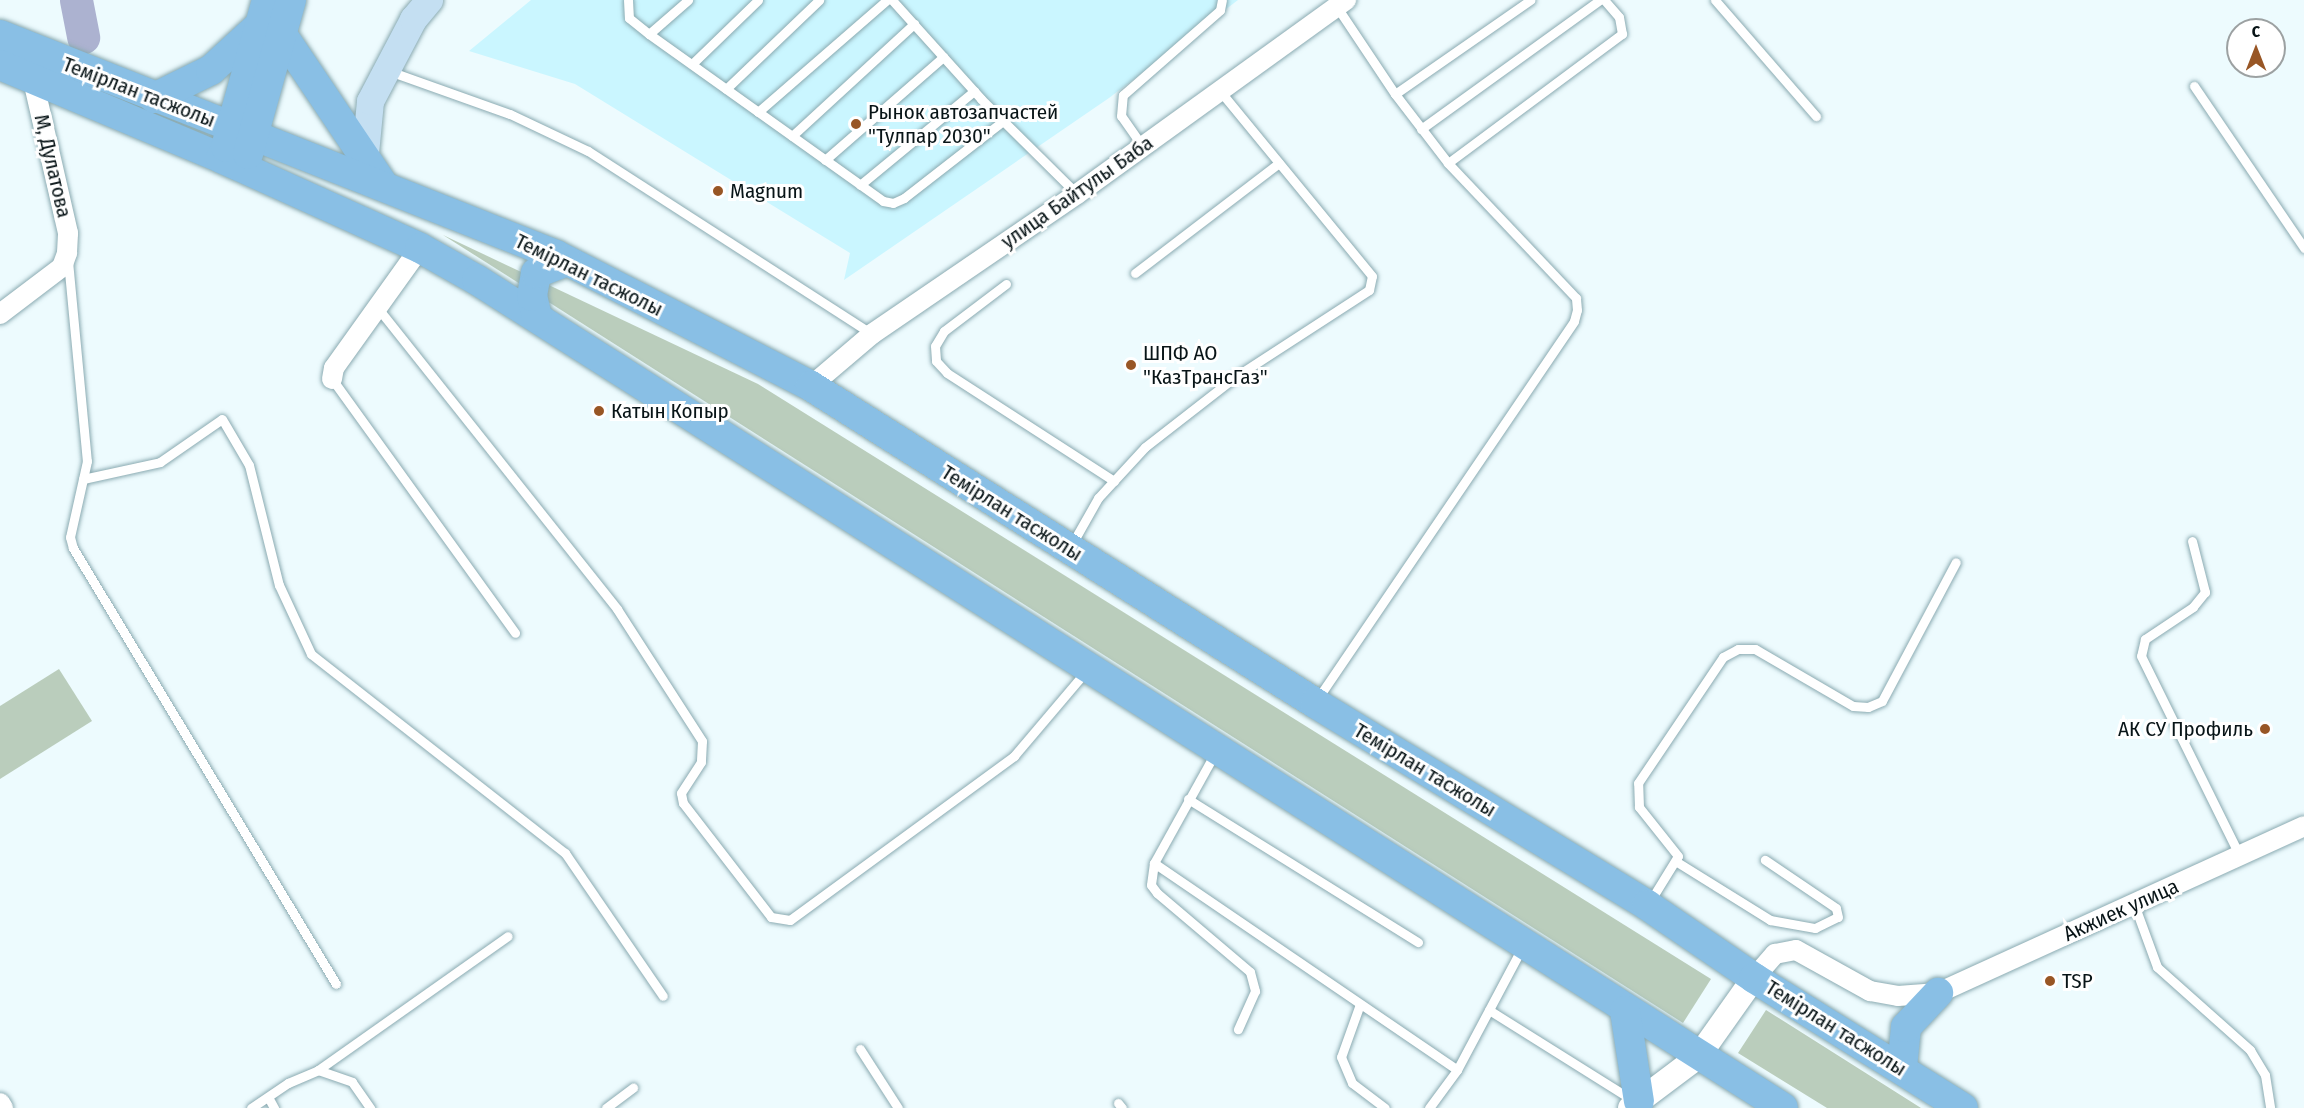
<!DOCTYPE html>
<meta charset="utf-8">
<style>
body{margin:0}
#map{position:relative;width:2304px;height:1108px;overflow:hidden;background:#edfbfe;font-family:"Fira Sans Condensed",sans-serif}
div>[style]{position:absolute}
.built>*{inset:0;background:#caf6ff}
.green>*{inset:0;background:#bacdbc}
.river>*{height:33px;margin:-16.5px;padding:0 16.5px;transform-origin:16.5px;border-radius:16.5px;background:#acb2d0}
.roads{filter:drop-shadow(0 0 2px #8aaab1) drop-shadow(0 0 2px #8aaab1)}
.service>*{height:9px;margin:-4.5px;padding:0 4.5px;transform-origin:4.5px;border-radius:4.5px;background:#fff}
.minor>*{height:20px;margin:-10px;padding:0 10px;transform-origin:10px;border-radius:10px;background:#fff}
.tertiary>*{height:24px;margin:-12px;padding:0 12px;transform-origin:12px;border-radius:12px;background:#fff}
.secondary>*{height:27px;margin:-13.5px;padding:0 13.5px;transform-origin:13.5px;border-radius:13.5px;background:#c4dff2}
.primary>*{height:30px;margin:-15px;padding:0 15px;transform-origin:15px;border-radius:15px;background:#89bfe5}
.dots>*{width:16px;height:16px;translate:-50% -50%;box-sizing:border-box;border:3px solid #fff;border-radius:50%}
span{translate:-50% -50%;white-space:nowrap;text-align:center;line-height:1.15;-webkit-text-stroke:6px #fff;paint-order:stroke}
.street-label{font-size:21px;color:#081417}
.poi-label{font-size:21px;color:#081417}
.left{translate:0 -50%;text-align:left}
.right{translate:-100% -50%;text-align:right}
.north{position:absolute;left:2226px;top:18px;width:60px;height:60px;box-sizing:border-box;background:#fff;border:2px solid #9ca1a2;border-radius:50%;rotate:0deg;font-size:16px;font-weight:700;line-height:24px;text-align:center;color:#081417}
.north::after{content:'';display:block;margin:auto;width:21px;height:27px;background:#985625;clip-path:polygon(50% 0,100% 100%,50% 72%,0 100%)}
</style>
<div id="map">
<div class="built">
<i style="clip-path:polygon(531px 0,1238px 0,1109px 98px,844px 280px,850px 253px,575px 84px,469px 51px)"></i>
</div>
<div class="green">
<i style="clip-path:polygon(443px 235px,758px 384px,1711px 979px,1683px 1023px)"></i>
<i style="clip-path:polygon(59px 669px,92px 721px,0 779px,0 706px)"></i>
<i style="clip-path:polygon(1766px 1010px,1921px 1108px,1922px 1108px,1827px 1108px,1738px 1053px)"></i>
</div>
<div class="river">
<i style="left:76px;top:0;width:38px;rotate:79deg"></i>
</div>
<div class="roads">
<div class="service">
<i style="left:628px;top:0;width:18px;rotate:87deg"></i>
<i style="left:629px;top:18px;width:26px;rotate:39deg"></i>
<i style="left:649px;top:34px;width:287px;rotate:35.5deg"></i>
<i style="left:883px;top:201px;width:10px;rotate:11deg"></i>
<i style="left:893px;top:203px;width:12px;rotate:-24deg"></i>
<i style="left:904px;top:198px;width:125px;rotate:-37.9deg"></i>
<i style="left:892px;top:0;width:133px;rotate:48deg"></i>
<i style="left:981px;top:99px;width:135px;rotate:44.7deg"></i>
<i style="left:1715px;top:0;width:154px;rotate:49deg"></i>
<i style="left:649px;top:34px;width:52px;rotate:-41.1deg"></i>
<i style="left:692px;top:64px;width:92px;rotate:-44.1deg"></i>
<i style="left:389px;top:71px;width:128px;rotate:19.6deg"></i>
<i style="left:510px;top:114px;width:86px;rotate:25.4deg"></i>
<i style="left:588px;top:151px;width:338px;rotate:32.8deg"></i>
<i style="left:2194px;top:86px;width:196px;rotate:55.8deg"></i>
<i style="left:726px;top:89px;width:129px;rotate:-43.7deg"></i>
<i style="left:1395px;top:94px;width:165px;rotate:-34.8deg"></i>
<i style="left:758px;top:112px;width:171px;rotate:-41deg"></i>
<i style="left:1421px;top:129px;width:221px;rotate:-35.8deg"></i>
<i style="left:792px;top:136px;width:166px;rotate:-42.6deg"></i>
<i style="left:1143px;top:147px;width:38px;rotate:-125deg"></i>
<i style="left:1121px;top:116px;width:21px;rotate:-85deg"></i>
<i style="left:1123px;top:95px;width:129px;rotate:-41.2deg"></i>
<i style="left:1220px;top:10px;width:10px;rotate:-79deg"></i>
<i style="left:825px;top:160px;width:157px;rotate:-41.1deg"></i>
<i style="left:1448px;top:163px;width:217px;rotate:-36.6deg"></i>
<i style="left:1622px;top:34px;width:17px;rotate:-100deg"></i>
<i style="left:1619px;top:17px;width:23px;rotate:-131deg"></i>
<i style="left:860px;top:185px;width:148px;rotate:-39.5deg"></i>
<i style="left:68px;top:261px;width:201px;rotate:84.6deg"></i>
<i style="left:87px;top:461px;width:78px;rotate:102.6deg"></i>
<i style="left:70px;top:537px;width:11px;rotate:75deg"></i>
<i style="left:73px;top:548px;width:509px;rotate:58.9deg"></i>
<i style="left:1135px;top:273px;width:181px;rotate:-37.4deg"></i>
<i style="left:1006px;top:284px;width:78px;rotate:142.8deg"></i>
<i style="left:944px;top:331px;width:17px;rotate:121deg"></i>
<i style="left:935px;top:346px;width:15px;rotate:86deg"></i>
<i style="left:936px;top:361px;width:16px;rotate:47deg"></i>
<i style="left:947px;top:373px;width:199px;rotate:32.9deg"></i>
<i style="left:377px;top:307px;width:386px;rotate:51.5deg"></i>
<i style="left:617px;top:609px;width:157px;rotate:57.2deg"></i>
<i style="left:702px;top:741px;width:21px;rotate:93deg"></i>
<i style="left:701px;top:762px;width:37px;rotate:123deg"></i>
<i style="left:681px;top:793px;width:10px;rotate:79deg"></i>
<i style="left:683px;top:803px;width:144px;rotate:52.3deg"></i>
<i style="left:771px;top:917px;width:19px;rotate:9deg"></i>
<i style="left:790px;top:920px;width:278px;rotate:-36.2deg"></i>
<i style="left:1014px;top:756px;width:111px;rotate:-49.7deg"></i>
<i style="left:332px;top:379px;width:313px;rotate:54.2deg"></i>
<i style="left:83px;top:479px;width:79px;rotate:-12.4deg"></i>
<i style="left:160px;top:462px;width:75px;rotate:-34.7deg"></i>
<i style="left:222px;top:419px;width:53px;rotate:59.6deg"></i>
<i style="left:249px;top:465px;width:124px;rotate:76deg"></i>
<i style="left:279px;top:585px;width:76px;rotate:65.1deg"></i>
<i style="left:311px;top:654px;width:323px;rotate:38.1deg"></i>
<i style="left:565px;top:853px;width:173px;rotate:55.6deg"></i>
<i style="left:2192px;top:541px;width:53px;rotate:75.7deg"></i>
<i style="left:2205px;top:592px;width:19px;rotate:129deg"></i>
<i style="left:2193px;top:607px;width:58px;rotate:146.3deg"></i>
<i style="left:2145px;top:639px;width:17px;rotate:103deg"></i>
<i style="left:2141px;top:656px;width:223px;rotate:63.7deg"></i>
<i style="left:1072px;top:544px;width:53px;rotate:-60.5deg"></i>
<i style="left:1098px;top:498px;width:69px;rotate:-47.3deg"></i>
<i style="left:1145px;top:447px;width:114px;rotate:-37.9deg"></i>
<i style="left:1235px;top:377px;width:160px;rotate:-33deg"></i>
<i style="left:1369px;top:290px;width:14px;rotate:-78deg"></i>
<i style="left:1372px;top:276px;width:239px;rotate:-129.4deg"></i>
<i style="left:1316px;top:701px;width:459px;rotate:-55.8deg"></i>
<i style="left:1574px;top:321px;width:11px;rotate:-75deg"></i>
<i style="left:1577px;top:310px;width:12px;rotate:-95deg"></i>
<i style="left:1576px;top:298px;width:186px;rotate:-133.5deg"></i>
<i style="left:1448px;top:163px;width:87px;rotate:-127.5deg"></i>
<i style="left:1395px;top:94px;width:105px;rotate:-123.7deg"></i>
<i style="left:1215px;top:753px;width:126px;rotate:119deg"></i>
<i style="left:1154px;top:863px;width:367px;rotate:34.3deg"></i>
<i style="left:1457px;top:1070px;width:138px;rotate:-62deg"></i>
<i style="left:1188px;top:799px;width:271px;rotate:31.9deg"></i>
<i style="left:1677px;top:862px;width:110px;rotate:31.9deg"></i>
<i style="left:1770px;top:920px;width:46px;rotate:10.1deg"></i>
<i style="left:1815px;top:928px;width:25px;rotate:-26deg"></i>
<i style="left:1838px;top:917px;width:9px;rotate:-103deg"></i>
<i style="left:1836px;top:908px;width:86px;rotate:-145.9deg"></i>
<i style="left:1154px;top:863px;width:22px;rotate:98deg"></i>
<i style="left:1151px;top:885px;width:10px;rotate:53deg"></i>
<i style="left:1157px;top:893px;width:122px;rotate:40.3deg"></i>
<i style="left:1250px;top:972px;width:20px;rotate:75deg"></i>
<i style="left:1255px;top:991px;width:42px;rotate:114.1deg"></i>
<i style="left:1649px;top:903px;width:55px;rotate:-58.3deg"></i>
<i style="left:1678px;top:856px;width:63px;rotate:-128.5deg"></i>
<i style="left:1639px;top:807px;width:24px;rotate:-92deg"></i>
<i style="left:1638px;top:783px;width:152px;rotate:-56deg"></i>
<i style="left:1723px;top:657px;width:17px;rotate:-28deg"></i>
<i style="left:1738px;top:649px;width:17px"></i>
<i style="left:1755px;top:649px;width:113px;rotate:30.2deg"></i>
<i style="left:1853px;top:706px;width:15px;rotate:4deg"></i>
<i style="left:1868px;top:707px;width:15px;rotate:-23deg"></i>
<i style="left:1882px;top:701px;width:157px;rotate:-62deg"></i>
<i style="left:2134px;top:904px;width:67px;rotate:69.9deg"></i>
<i style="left:2157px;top:967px;width:125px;rotate:41.7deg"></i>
<i style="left:2250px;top:1050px;width:29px;rotate:59deg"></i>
<i style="left:2265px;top:1075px;width:33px;rotate:81deg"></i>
<i style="left:1360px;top:1004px;width:56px;rotate:109.7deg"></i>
<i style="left:1341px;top:1057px;width:28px;rotate:67deg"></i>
<i style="left:1352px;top:1083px;width:41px;rotate:37.1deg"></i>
<i style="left:1489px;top:1010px;width:168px;rotate:32.1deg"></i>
<i style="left:860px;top:1049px;width:70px;rotate:57.2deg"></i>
<i style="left:318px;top:1070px;width:232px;rotate:-35.2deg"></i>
<i style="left:268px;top:1097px;width:13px;rotate:61deg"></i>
<i style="left:1118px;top:1103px;width:6px;rotate:51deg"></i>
<i style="left:251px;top:1108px;width:45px;rotate:-34deg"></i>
<i style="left:288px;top:1083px;width:33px;rotate:-23deg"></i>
<i style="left:318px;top:1070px;width:36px;rotate:19deg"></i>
<i style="left:352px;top:1082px;width:32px;rotate:55deg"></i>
<i style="left:606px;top:1108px;width:34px;rotate:-37deg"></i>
<i style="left:1429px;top:1108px;width:47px;rotate:-53.6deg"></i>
</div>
<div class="minor">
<i style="left:0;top:314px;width:78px;rotate:-37.2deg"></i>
<i style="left:62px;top:267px;width:15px;rotate:-70deg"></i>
<i style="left:67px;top:253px;width:20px;rotate:-87deg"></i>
<i style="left:68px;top:233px;width:157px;rotate:-102.9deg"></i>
<i style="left:332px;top:379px;width:11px;rotate:-80deg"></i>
<i style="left:334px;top:368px;width:148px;rotate:-54.4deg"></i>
<i style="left:811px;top:386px;width:80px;rotate:-40.4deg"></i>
<i style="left:872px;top:334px;width:248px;rotate:-34.3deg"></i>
<i style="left:1077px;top:194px;width:332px;rotate:-35.8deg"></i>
<i style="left:1754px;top:978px;width:32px;rotate:-49deg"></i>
<i style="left:1775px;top:954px;width:21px;rotate:-11deg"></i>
<i style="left:1796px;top:950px;width:85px;rotate:29deg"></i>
<i style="left:1870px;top:991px;width:28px;rotate:10deg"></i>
<i style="left:1898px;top:996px;width:40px;rotate:-4.3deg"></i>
<i style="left:1938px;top:993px;width:402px;rotate:-24.5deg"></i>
<i style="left:0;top:1103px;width:6px;rotate:59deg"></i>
</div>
<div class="tertiary">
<i style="left:1630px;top:1108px;width:85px;rotate:-36.9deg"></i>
<i style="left:1698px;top:1057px;width:97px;rotate:-54.7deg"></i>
</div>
<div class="secondary">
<i style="left:365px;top:153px;width:52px;rotate:-84.5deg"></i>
<i style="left:370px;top:101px;width:93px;rotate:-62.3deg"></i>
<i style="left:413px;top:19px;width:25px;rotate:-50deg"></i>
</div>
<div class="primary">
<i style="left:281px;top:33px;width:184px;rotate:56.1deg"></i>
<i style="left:0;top:35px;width:598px;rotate:21.59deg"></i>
<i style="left:556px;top:255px;width:287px;rotate:27.2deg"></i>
<i style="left:811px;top:386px;width:595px;rotate:32.17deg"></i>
<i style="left:1315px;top:703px;width:389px;rotate:31.3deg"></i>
<i style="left:1647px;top:905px;width:130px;rotate:34.3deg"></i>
<i style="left:1754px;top:978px;width:246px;rotate:31.9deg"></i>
<i style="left:0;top:65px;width:240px;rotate:22.8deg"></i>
<i style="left:221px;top:158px;width:218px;rotate:24.3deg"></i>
<i style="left:420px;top:248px;width:65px;rotate:29.3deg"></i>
<i style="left:477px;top:280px;width:1546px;rotate:32.37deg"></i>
<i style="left:154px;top:98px;width:64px;rotate:-26.2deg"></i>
<i style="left:211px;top:70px;width:64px;rotate:-42.5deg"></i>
<i style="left:226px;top:147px;width:153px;rotate:-74.4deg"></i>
<i style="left:248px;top:154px;width:160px;rotate:-74.4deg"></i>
<i style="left:537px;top:317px;width:22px;rotate:-103deg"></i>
<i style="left:532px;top:296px;width:23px;rotate:-80deg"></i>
<i style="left:536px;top:273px;width:33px;rotate:-21deg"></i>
<i style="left:1625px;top:1011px;width:91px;rotate:81.2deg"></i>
<i style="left:1902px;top:1068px;width:41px;rotate:-84.4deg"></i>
<i style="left:1906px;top:1027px;width:47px;rotate:-46.7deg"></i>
</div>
</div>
<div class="dots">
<i style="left:856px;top:124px;background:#985625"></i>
<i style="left:718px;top:191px;background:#985625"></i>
<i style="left:1131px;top:365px;background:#985625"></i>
<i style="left:599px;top:411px;background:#985625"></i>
<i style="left:2265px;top:729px;background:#985625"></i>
<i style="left:2050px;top:981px;background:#985625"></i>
</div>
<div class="street-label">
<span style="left:139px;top:92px;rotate:21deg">Темірлан тасжолы</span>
<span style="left:53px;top:166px;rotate:77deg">М, Дулатова</span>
<span style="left:1077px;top:192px;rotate:-35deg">улица Байтулы Баба</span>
<span style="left:589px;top:275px;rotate:26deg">Темірлан тасжолы</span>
<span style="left:1012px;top:513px;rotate:32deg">Темірлан тасжолы</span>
<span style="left:1425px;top:770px;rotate:31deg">Темірлан тасжолы</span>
<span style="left:2121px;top:910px;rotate:-24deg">Акжиек улица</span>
<span style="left:1836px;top:1028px;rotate:32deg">Темірлан тасжолы</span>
</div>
<div class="poi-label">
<span class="left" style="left:868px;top:124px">Рынок автозапчастей<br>"Тулпар 2030"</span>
<span class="left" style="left:730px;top:191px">Magnum</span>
<span class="left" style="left:1143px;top:365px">ШПФ АО<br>"КазТрансГаз"</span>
<span class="left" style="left:611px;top:411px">Катын Копыр</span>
<span class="right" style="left:2253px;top:729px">АК СУ Профиль</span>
<span class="left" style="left:2062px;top:981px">TSP</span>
</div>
<div class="north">С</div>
</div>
